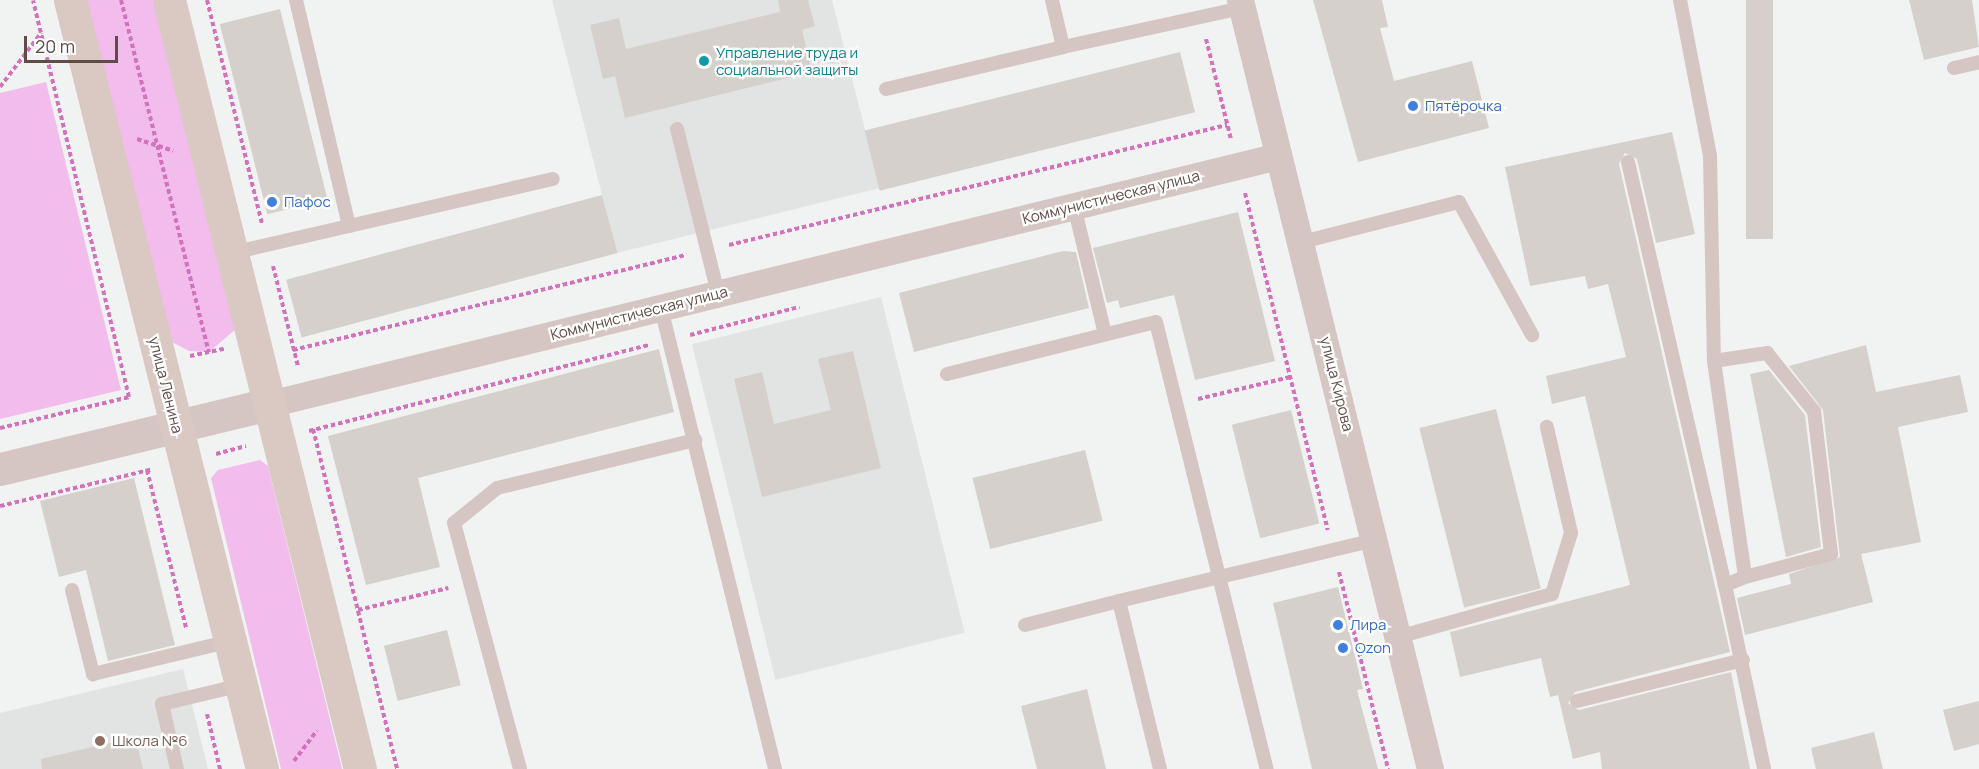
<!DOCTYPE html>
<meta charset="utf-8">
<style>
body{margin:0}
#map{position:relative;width:1979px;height:769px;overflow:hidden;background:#f0f3f2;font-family:Manrope,sans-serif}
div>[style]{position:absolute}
.education>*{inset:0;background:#e2e4e3;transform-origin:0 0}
.green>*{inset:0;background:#f2bcec}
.building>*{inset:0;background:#d5d0cc;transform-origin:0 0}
.path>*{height:4px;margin-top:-2px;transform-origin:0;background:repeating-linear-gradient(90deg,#d372bc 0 4.5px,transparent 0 7.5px)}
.service>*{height:14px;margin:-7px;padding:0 7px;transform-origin:7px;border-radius:7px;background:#d6c6c3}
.minor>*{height:27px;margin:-13.5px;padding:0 13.5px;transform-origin:13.5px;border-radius:13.5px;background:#d6c6c3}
.tertiary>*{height:33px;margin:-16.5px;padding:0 16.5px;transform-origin:16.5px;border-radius:16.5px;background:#d6c6c3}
.secondary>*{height:33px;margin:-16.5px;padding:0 16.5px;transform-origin:16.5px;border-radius:16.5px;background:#dac8c2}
.dots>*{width:16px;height:16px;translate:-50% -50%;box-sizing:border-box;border:3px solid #fff;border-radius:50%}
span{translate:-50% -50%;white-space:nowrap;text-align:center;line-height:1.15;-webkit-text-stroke:4.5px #fff;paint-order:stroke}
.culture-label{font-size:15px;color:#0d838f}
.left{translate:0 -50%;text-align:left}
.shop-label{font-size:15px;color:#366cbe}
.street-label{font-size:15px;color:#5f4c47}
.education-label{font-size:15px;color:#785e54}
.scale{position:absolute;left:24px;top:36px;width:94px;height:27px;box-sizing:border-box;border:3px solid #5f4c47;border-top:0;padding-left:8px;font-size:18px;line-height:21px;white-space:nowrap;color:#5f4c47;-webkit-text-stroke:4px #fff;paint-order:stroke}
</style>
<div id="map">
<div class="education">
<i style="clip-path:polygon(552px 0,832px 0,880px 188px,617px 253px)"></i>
<i style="left:881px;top:297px;width:346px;height:195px;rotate:76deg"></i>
<i style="clip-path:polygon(183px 669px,208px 769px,0 769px,0 713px)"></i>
</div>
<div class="green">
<i style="clip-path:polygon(86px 0,154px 0,236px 329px,209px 352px,189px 351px,172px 342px)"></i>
<i style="clip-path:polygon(46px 82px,121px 390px,0 419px,0 93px)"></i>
<i style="clip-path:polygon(260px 460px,268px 466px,342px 769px,281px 769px,211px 478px,218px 470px)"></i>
</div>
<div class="building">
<i style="clip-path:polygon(778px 0,808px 0,815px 26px,802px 30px,812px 72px,625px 118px,615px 76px,603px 79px,590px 25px,619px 18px,626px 49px,780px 12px)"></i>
<i style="clip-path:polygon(1313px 0,1382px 0,1388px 27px,1380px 28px,1394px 81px,1472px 61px,1489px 128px,1358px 162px)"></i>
<i style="left:1746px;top:0;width:27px;height:239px"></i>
<i style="clip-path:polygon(1909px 0,1972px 0,1979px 47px,1924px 60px)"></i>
<i style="left:280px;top:9px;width:196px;height:62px;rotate:76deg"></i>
<i style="left:1180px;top:52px;width:62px;height:325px;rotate:76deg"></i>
<i style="clip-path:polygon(1672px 132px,1695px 234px,1656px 243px,1637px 159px,1625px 153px,1619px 164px,1730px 652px,1575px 692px,1568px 703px,1579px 710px,1731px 672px,1750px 769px,1602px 769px,1600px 752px,1573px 759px,1558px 695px,1550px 697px,1541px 658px,1460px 677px,1450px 632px,1630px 585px,1585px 396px,1552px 404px,1546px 376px,1626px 357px,1608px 284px,1588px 289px,1585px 276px,1530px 286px,1505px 167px)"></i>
<i style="left:602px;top:195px;width:60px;height:327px;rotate:75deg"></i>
<i style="clip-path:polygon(1238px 212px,1275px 361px,1195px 380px,1174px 295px,1120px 308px,1118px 300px,1107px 303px,1093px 248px)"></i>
<i style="clip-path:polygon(1063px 251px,1076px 252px,1089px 308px,914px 352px,899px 293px)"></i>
<i style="clip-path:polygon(1866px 345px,1876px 392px,1960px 375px,1968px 412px,1898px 427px,1921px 542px,1861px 554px,1873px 602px,1745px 635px,1737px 598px,1791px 584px,1789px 574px,1840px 557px,1823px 410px,1789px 366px)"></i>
<i style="clip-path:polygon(659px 349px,674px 412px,418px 478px,440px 567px,366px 585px,328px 436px)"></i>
<i style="clip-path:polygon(853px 351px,881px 468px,762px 497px,734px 379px,762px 372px,774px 424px,831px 410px,818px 359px)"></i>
<i style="clip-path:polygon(1769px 370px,1805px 415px,1821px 547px,1786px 557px,1750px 374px)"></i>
<i style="left:1496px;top:409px;width:185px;height:79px;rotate:76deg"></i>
<i style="left:1291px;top:410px;width:117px;height:61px;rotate:76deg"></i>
<i style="left:1085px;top:450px;width:73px;height:116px;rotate:76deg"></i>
<i style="clip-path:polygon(134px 478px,175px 645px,108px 661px,86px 570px,59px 577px,40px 501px)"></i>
<i style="clip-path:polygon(1338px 587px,1363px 689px,1357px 690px,1378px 769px,1312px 769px,1273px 603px)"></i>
<i style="left:447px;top:630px;width:57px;height:65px;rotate:76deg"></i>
<i style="clip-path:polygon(1087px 689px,1106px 769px,1037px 769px,1021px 706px)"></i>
<i style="clip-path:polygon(1979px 701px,1979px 744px,1954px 751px,1943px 710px)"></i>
<i style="clip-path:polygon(1874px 732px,1883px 769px,1816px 769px,1811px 748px)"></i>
<i style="clip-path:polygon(135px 737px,143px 769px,42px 769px,41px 759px)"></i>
</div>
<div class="path">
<i style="left:121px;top:0;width:363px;rotate:76deg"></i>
<i style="left:207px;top:0;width:231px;rotate:76.2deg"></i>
<i style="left:1206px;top:39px;width:103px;rotate:76deg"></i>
<i style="left:0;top:87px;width:68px;rotate:-52.8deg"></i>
<i style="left:137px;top:139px;width:38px;rotate:18deg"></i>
<i style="left:1245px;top:193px;width:347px;rotate:76.2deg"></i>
<i style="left:729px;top:245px;width:512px;rotate:-13.55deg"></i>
<i style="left:273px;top:266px;width:103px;rotate:76deg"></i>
<i style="left:690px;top:335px;width:113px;rotate:-14.4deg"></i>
<i style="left:293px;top:350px;width:405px;rotate:-13.6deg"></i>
<i style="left:190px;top:356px;width:35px;rotate:-12deg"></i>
<i style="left:1198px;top:399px;width:95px;rotate:-13.4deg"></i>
<i style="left:0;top:428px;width:133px;rotate:-13.5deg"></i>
<i style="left:129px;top:397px;width:408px;rotate:-103.6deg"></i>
<i style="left:313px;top:429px;width:350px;rotate:76.1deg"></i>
<i style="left:309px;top:431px;width:350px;rotate:-14.2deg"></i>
<i style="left:216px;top:454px;width:31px;rotate:-15deg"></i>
<i style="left:147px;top:470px;width:163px;rotate:76.1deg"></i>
<i style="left:0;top:506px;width:157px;rotate:-13.6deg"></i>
<i style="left:1339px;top:572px;width:203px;rotate:76deg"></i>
<i style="left:358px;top:610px;width:93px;rotate:-13.7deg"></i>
<i style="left:207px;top:714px;width:57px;rotate:76.7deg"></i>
<i style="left:294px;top:761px;width:38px;rotate:-53deg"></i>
</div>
<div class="service">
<i style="left:1680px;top:0;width:159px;rotate:79.1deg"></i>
<i style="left:1710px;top:156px;width:205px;rotate:88.9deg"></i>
<i style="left:1714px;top:361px;width:218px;rotate:81.8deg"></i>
<i style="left:1745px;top:577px;width:22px;rotate:158deg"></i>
<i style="left:1725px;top:585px;width:188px;rotate:78deg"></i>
<i style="left:1063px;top:47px;width:183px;rotate:-12.3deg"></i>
<i style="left:1954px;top:68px;width:26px;rotate:-13deg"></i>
<i style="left:886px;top:89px;width:182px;rotate:-13.3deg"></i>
<i style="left:1063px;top:47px;width:48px;rotate:-103.2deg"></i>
<i style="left:677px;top:129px;width:169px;rotate:76deg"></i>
<i style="left:1628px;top:162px;width:434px;rotate:77.1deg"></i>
<i style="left:1074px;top:206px;width:132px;rotate:76.4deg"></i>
<i style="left:349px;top:226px;width:209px;rotate:-13deg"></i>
<i style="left:1302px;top:242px;width:162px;rotate:-14.3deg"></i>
<i style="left:1459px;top:202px;width:152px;rotate:61.2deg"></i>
<i style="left:232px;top:253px;width:120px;rotate:-13deg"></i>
<i style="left:349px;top:226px;width:232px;rotate:-103.2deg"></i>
<i style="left:661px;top:308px;width:475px;rotate:76.1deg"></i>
<i style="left:1714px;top:361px;width:54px;rotate:-8.6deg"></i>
<i style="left:1767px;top:353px;width:75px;rotate:51deg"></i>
<i style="left:1814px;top:411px;width:144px;rotate:83.2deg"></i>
<i style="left:1831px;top:554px;width:89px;rotate:165deg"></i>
<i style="left:947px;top:374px;width:215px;rotate:-14deg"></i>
<i style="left:1156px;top:322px;width:461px;rotate:76.1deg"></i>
<i style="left:72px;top:590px;width:87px;rotate:76deg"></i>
<i style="left:93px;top:674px;width:141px;rotate:-13.5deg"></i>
<i style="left:1025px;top:625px;width:97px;rotate:-14.3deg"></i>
<i style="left:1398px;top:637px;width:160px;rotate:-15.6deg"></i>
<i style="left:1552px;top:594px;width:64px;rotate:-72.7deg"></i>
<i style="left:1571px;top:533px;width:109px;rotate:-102.8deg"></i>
<i style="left:1577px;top:701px;width:171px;rotate:-13.9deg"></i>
<i style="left:177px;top:769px;width:67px;rotate:-103deg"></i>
<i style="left:162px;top:704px;width:81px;rotate:-13.5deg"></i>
<i style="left:520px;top:769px;width:255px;rotate:-105deg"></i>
<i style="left:454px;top:523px;width:55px;rotate:-39.1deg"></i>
<i style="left:497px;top:488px;width:204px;rotate:-13.6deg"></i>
<i style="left:1160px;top:769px;width:173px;rotate:-103.7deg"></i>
<i style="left:1119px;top:601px;width:263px;rotate:-13.4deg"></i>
</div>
<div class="minor">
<i style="left:1240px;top:0;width:792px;rotate:76.12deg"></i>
<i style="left:269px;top:404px;width:1039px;rotate:-13.81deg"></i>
</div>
<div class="tertiary">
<i style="left:0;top:469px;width:277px;rotate:-13.6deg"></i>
</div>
<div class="secondary">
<i style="left:70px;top:0;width:793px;rotate:75.98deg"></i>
<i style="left:169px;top:0;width:792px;rotate:76.05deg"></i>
</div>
<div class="dots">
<i style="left:704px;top:61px;background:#0f9aa8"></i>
<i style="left:1413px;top:106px;background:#3f7fe0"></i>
<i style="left:272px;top:202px;background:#3f7fe0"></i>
<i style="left:1338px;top:625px;background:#3f7fe0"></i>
<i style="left:1343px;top:648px;background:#3f7fe0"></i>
<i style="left:100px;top:741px;background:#8d6e63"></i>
</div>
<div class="culture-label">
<span class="left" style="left:716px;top:61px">Управление труда и<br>социальной защиты</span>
</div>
<div class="shop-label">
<span class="left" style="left:1425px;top:106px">Пятёрочка</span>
<span class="left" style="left:284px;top:202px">Пафос</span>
<span class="left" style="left:1350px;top:625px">Лира</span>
<span class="left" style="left:1355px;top:648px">Ozon</span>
</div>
<div class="street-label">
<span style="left:1111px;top:197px;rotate:-14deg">Коммунистическая улица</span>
<span style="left:639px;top:313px;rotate:-14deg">Коммунистическая улица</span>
<span style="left:1337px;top:384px;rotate:76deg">улица Кирова</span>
<span style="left:166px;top:385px;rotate:76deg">улица Ленина</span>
</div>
<div class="education-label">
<span class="left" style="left:112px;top:741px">Школа №6</span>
</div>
<div class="scale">20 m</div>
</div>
